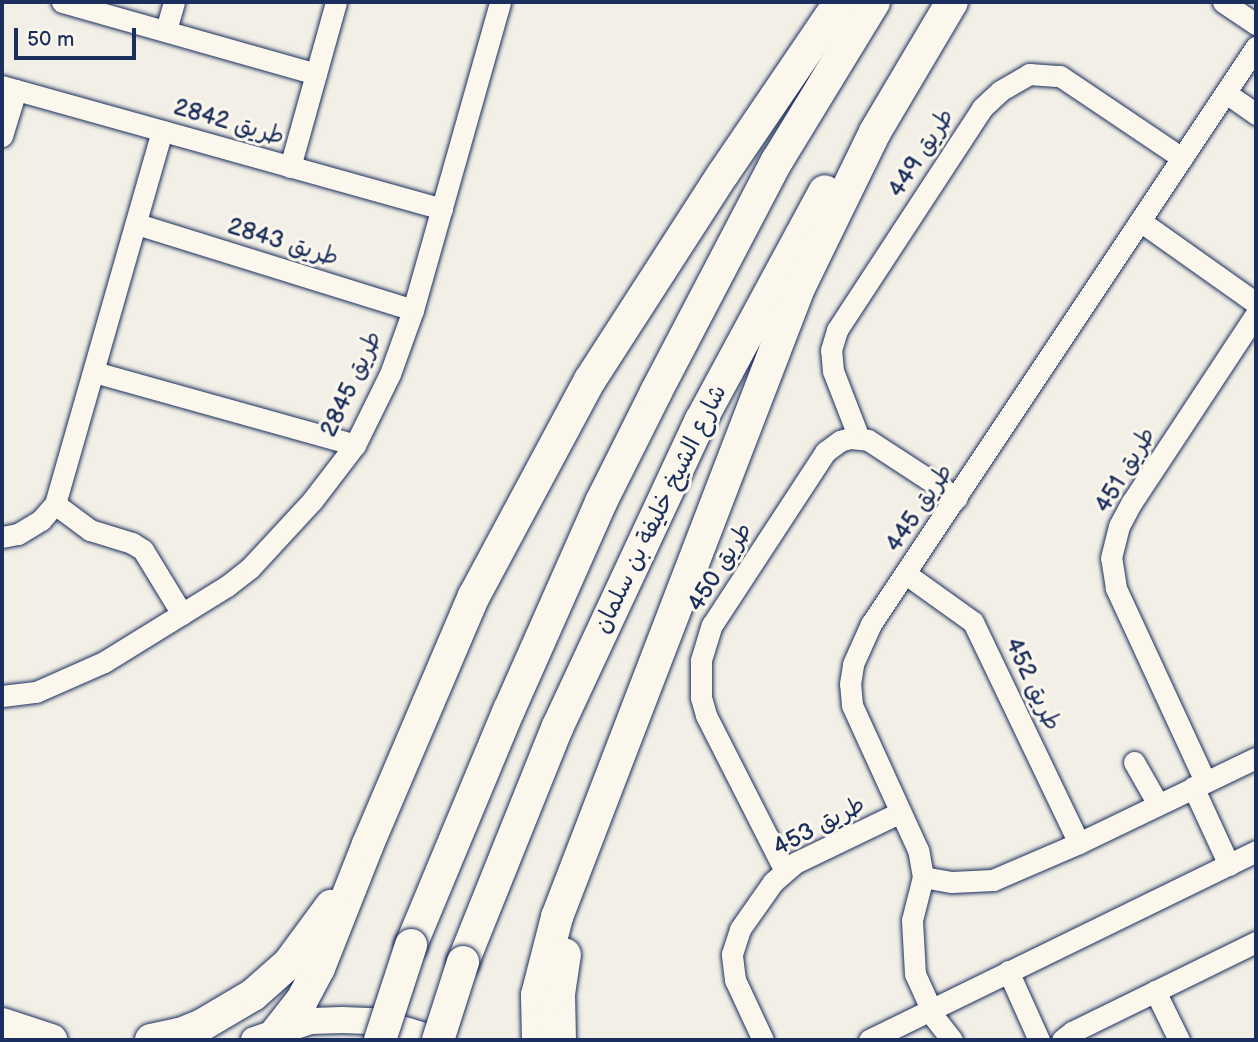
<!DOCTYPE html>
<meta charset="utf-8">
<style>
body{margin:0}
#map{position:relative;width:1258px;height:1042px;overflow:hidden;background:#f2efe6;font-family:"Balsamiq Sans","Playpen Sans Arabic",sans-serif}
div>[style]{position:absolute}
.roads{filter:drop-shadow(0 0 2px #1b2f5e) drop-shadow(0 0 2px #1b2f5e)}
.minor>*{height:21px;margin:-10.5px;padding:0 10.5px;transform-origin:10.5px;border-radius:10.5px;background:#fbf7ec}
.major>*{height:26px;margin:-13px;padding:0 13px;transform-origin:13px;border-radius:13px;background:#fbf7ec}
.highway>*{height:32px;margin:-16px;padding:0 16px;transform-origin:16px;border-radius:16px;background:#fbf7ec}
.bridges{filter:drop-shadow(0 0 2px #1b2f5e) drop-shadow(0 0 2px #1b2f5e)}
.highway-bridge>*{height:32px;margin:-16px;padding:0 16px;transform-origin:16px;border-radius:16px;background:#fbf7ec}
span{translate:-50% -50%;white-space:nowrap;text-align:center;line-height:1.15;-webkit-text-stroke:6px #fbf7ec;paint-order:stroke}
.street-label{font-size:24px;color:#1b2f5e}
.frame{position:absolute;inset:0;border:4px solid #1b2f5e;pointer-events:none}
.scale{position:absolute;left:14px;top:28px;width:122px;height:32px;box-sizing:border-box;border:4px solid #1b2f5e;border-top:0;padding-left:9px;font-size:21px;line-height:24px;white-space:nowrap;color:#1b2f5e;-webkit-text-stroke:5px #fbf7ec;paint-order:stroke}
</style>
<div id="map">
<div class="roads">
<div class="minor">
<i style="left:62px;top:2px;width:264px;rotate:15.8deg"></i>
<i style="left:1223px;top:2px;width:40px;rotate:34deg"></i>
<i style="left:166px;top:30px;width:29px;rotate:-74deg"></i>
<i style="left:2px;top:86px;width:457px;rotate:15.6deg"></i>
<i style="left:1226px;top:93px;width:37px;rotate:35deg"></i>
<i style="left:2px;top:136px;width:48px;rotate:-73.1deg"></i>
<i style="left:290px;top:167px;width:171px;rotate:-74.4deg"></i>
<i style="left:1140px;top:221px;width:142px;rotate:35.3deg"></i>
<i style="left:137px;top:224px;width:289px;rotate:17.3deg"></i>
<i style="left:94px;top:372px;width:271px;rotate:15.6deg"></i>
<i style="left:859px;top:438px;width:72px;rotate:-111.2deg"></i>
<i style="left:833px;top:371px;width:21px;rotate:-95deg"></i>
<i style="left:831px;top:350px;width:21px;rotate:-73deg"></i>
<i style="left:837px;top:330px;width:265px;rotate:-56.8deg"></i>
<i style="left:982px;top:108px;width:25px;rotate:-43deg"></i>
<i style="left:1000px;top:91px;width:34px;rotate:-30deg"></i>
<i style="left:1029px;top:74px;width:31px;rotate:4deg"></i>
<i style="left:1060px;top:76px;width:147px;rotate:33.9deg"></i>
<i style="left:55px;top:504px;width:44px;rotate:36.6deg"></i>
<i style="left:90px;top:530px;width:44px;rotate:17.2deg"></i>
<i style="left:132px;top:543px;width:13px;rotate:32deg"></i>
<i style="left:143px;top:550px;width:75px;rotate:58.6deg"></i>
<i style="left:2px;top:537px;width:16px;rotate:-11deg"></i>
<i style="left:18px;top:534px;width:27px;rotate:-31deg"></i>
<i style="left:41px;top:520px;width:21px;rotate:-49deg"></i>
<i style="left:55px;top:504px;width:388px;rotate:-74deg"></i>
<i style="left:906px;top:574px;width:82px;rotate:35.6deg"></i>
<i style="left:973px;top:622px;width:245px;rotate:64.4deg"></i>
<i style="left:2px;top:696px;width:34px;rotate:-7deg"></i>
<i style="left:36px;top:692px;width:74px;rotate:-23.8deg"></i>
<i style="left:104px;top:662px;width:145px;rotate:-31.7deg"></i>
<i style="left:227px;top:586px;width:29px;rotate:-38deg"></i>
<i style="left:250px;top:568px;width:91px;rotate:-47.2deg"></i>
<i style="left:312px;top:501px;width:71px;rotate:-52.5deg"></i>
<i style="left:355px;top:445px;width:79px;rotate:-63.8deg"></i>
<i style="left:390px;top:374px;width:68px;rotate:-70.2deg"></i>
<i style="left:413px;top:310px;width:320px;rotate:-74.2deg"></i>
<i style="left:1134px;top:762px;width:48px;rotate:60.3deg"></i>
<i style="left:1205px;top:781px;width:213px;rotate:-114.8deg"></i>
<i style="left:1116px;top:588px;width:30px;rotate:-99deg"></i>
<i style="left:1111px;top:558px;width:33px;rotate:-76deg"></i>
<i style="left:1119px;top:526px;width:27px;rotate:-62deg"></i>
<i style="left:1132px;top:502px;width:225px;rotate:-56.6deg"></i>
<i style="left:1193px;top:787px;width:86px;rotate:65.2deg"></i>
<i style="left:785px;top:871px;width:175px;rotate:-116.9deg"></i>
<i style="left:706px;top:715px;width:19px;rotate:-106deg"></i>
<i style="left:701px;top:697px;width:37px;rotate:-90deg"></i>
<i style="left:701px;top:660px;width:37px;rotate:-73deg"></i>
<i style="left:712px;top:625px;width:207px;rotate:-56.8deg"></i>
<i style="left:825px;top:452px;width:19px;rotate:-36deg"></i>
<i style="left:840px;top:441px;width:10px;rotate:-17deg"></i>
<i style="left:850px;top:438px;width:18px;rotate:6deg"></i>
<i style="left:868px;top:440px;width:106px;rotate:33.1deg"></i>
<i style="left:923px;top:877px;width:29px;rotate:10deg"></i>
<i style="left:952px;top:882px;width:41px;rotate:-2.8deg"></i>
<i style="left:993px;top:880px;width:94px;rotate:-23.3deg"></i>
<i style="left:1079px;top:843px;width:196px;rotate:-25.7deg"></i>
<i style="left:1008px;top:971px;width:76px;rotate:65.8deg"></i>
<i style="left:1155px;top:991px;width:55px;rotate:63.9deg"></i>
<i style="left:763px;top:1040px;width:66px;rotate:-115deg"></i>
<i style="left:735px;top:980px;width:26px;rotate:-97deg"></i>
<i style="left:732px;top:954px;width:26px;rotate:-72deg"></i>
<i style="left:740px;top:929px;width:57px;rotate:-54.9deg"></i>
<i style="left:773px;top:882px;width:29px;rotate:-41deg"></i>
<i style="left:795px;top:863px;width:115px;rotate:-25.7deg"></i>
<i style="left:869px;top:1040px;width:431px;rotate:-26deg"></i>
<i style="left:952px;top:1040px;width:28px;rotate:-128deg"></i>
<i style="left:935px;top:1018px;width:48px;rotate:-114.4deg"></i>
<i style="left:915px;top:974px;width:54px;rotate:-93.2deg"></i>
<i style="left:912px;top:920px;width:44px;rotate:-75.7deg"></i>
<i style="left:923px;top:877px;width:27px;rotate:-100deg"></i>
<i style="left:918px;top:850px;width:159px;rotate:-114.5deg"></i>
<i style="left:852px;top:705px;width:21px;rotate:-95deg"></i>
<i style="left:850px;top:684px;width:20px;rotate:-81deg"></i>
<i style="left:853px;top:664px;width:44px;rotate:-65.8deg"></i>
<i style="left:871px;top:624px;width:694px;rotate:-56.29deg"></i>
<i style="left:1062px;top:1040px;width:13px;rotate:-39deg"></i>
<i style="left:1072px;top:1032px;width:205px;rotate:-26.1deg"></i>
</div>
<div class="major">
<i style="left:254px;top:1040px;width:59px;rotate:-18.7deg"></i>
<i style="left:310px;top:1021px;width:32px;rotate:-2deg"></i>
<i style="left:342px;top:1020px;width:33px;rotate:2deg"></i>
<i style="left:375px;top:1021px;width:66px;rotate:16.8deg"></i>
</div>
<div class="highway">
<i style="left:411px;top:945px;width:255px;rotate:-67.4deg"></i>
<i style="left:509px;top:710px;width:227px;rotate:-66.1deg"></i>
<i style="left:601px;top:502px;width:123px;rotate:-63.4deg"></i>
<i style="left:656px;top:392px;width:261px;rotate:-62.4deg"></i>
<i style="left:777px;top:161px;width:186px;rotate:-58.6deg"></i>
<i style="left:463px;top:962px;width:254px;rotate:-68.1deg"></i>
<i style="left:558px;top:726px;width:338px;rotate:-65deg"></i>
<i style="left:701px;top:420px;width:260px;rotate:-61.6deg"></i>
<i style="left:2px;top:1024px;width:52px;rotate:18.1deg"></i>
<i style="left:276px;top:1033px;width:42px;rotate:-51.8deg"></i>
<i style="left:302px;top:1000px;width:36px;rotate:-62deg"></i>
<i style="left:319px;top:968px;width:133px;rotate:-68.4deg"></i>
<i style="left:368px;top:844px;width:270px;rotate:-66.9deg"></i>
<i style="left:474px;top:596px;width:245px;rotate:-61.8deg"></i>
<i style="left:590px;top:380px;width:245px;rotate:-57.2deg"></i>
<i style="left:723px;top:174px;width:208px;rotate:-55.8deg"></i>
<i style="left:151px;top:1040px;width:30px;rotate:-12deg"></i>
<i style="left:180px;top:1034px;width:24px;rotate:-22deg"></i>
<i style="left:202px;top:1025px;width:59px;rotate:-30.5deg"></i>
<i style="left:253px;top:995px;width:48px;rotate:-41.6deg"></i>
<i style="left:289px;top:963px;width:71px;rotate:-53.6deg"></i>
<i style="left:538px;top:1040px;width:45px;rotate:-91.3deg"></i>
<i style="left:537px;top:995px;width:81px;rotate:-75.6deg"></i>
<i style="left:557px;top:917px;width:674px;rotate:-68.96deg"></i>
<i style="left:799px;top:288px;width:174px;rotate:-64deg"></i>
<i style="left:875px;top:132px;width:151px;rotate:-59.4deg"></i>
<i style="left:560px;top:1040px;width:46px;rotate:-91.2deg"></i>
<i style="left:559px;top:994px;width:40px;rotate:-81.5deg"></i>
</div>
</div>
<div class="bridges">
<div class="highway-bridge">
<i style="left:380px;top:1040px;width:100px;rotate:-71.9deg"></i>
<i style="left:438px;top:1040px;width:82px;rotate:-72.2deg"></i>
</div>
</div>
<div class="street-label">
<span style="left:229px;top:122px;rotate:16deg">طريق 2842</span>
<span style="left:921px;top:153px;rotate:-57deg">طريق 449</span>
<span style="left:283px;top:242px;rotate:17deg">طريق 2843</span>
<span style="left:351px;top:384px;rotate:-65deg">طريق 2845</span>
<span style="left:1125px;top:470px;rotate:-59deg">طريق 451</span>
<span style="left:919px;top:508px;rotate:-56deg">طريق 445</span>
<span style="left:660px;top:509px;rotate:-64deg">شارع الشيخ خليفة بن سلمان</span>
<span style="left:720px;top:567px;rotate:-58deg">طريق 450</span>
<span style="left:1033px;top:684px;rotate:65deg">طريق 452</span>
<span style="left:819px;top:826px;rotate:-28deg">طريق 453</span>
</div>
<div class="frame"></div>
<div class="scale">50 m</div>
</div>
